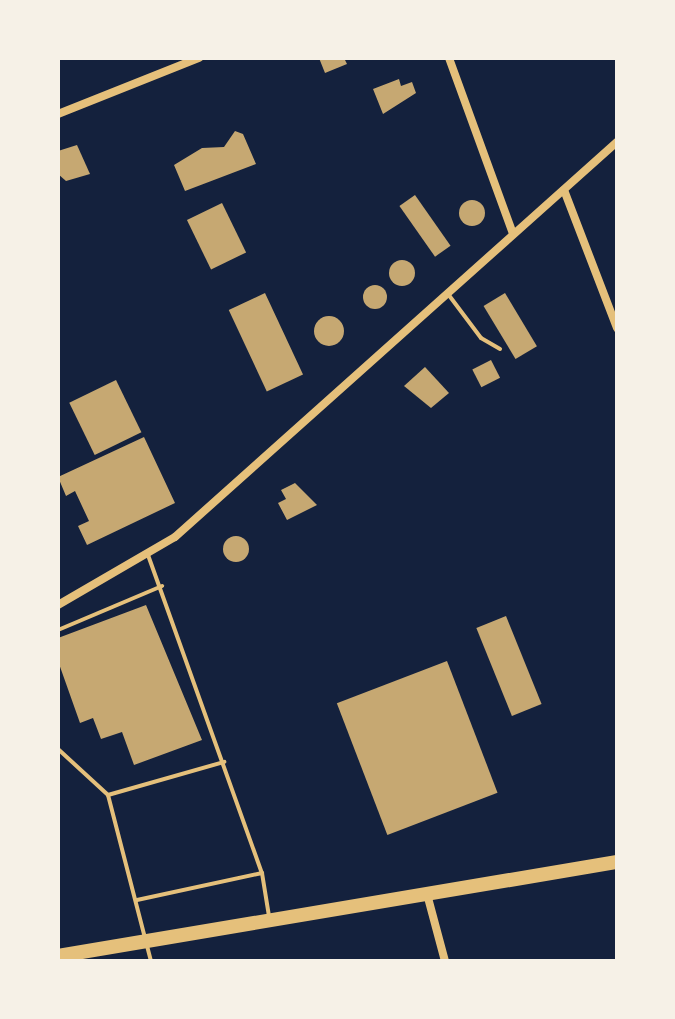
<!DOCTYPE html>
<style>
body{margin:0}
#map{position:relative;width:675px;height:1019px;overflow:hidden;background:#14213d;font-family:"Golos Text",sans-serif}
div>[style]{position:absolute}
.building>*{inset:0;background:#c6a872;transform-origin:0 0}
.round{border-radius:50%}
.service>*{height:4px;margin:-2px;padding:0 2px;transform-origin:2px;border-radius:2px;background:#e5c07b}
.minor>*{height:8px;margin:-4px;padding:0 4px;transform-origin:4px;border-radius:4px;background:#e5c07b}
.primary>*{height:14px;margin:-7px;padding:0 7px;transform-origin:7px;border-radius:7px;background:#e5c07b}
span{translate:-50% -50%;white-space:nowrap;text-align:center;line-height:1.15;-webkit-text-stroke:7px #f6f1e7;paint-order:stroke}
.frame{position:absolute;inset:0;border:60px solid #f6f1e7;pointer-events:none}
</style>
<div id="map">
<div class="building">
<i style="clip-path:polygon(319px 58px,344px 58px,347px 64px,325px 73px)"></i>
<i style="clip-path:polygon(399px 79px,401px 86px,412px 82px,416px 93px,383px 114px,373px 89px)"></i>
<i style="clip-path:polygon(235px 131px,243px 134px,256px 164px,185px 191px,174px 165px,202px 148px,224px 147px)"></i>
<i style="clip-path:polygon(77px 145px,90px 174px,66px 181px,58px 174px,58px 151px)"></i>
<i style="left:415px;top:195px;width:62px;height:19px;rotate:55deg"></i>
<i class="round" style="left:459px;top:200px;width:26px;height:26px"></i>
<i style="left:222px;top:203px;width:55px;height:39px;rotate:64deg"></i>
<i class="round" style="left:389px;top:260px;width:26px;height:26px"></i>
<i class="round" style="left:363px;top:285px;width:24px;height:24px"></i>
<i style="left:265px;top:293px;width:90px;height:40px;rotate:65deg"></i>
<i style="left:505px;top:293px;width:62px;height:25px;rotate:59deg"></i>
<i class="round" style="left:314px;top:316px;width:30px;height:30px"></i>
<i style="left:491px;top:360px;width:20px;height:21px;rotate:63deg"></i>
<i style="clip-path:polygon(425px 367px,449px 393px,431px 408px,404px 386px)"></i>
<i style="left:116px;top:380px;width:58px;height:52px;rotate:64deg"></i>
<i style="clip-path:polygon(144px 437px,175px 503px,87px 545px,78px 526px,89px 521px,75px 491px,66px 496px,58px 477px)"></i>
<i style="clip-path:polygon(295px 483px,317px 505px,287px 520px,278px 503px,286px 499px,281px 490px)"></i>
<i class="round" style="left:223px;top:536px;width:26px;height:26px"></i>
<i style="clip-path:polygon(146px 605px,202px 740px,134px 765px,122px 732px,101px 739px,93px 718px,80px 723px,58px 661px,58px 638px)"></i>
<i style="left:506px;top:616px;width:95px;height:32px;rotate:68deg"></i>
<i style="left:447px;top:661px;width:141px;height:118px;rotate:69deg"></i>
</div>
<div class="service">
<i style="left:448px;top:294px;width:55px;rotate:53.1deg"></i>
<i style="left:481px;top:338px;width:22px;rotate:30deg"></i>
<i style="left:148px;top:555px;width:338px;rotate:70.3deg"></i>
<i style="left:262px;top:873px;width:44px;rotate:80.8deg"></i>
<i style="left:58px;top:630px;width:113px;rotate:-22.9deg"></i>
<i style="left:58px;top:749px;width:68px;rotate:42.6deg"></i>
<i style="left:108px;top:795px;width:171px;rotate:75.5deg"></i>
<i style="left:108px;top:795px;width:121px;rotate:-15.9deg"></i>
<i style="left:137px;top:900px;width:128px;rotate:-12.2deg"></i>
</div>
<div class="minor">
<i style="left:449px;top:58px;width:187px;rotate:70deg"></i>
<i style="left:58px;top:114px;width:152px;rotate:-21.7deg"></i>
<i style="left:564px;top:190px;width:148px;rotate:69deg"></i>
<i style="left:58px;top:605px;width:135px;rotate:-30.2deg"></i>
<i style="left:175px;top:537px;width:593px;rotate:-41.79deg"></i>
<i style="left:427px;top:894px;width:69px;rotate:75deg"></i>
</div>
<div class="primary">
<i style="left:58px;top:956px;width:567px;rotate:-9.55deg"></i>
</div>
<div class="frame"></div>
</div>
